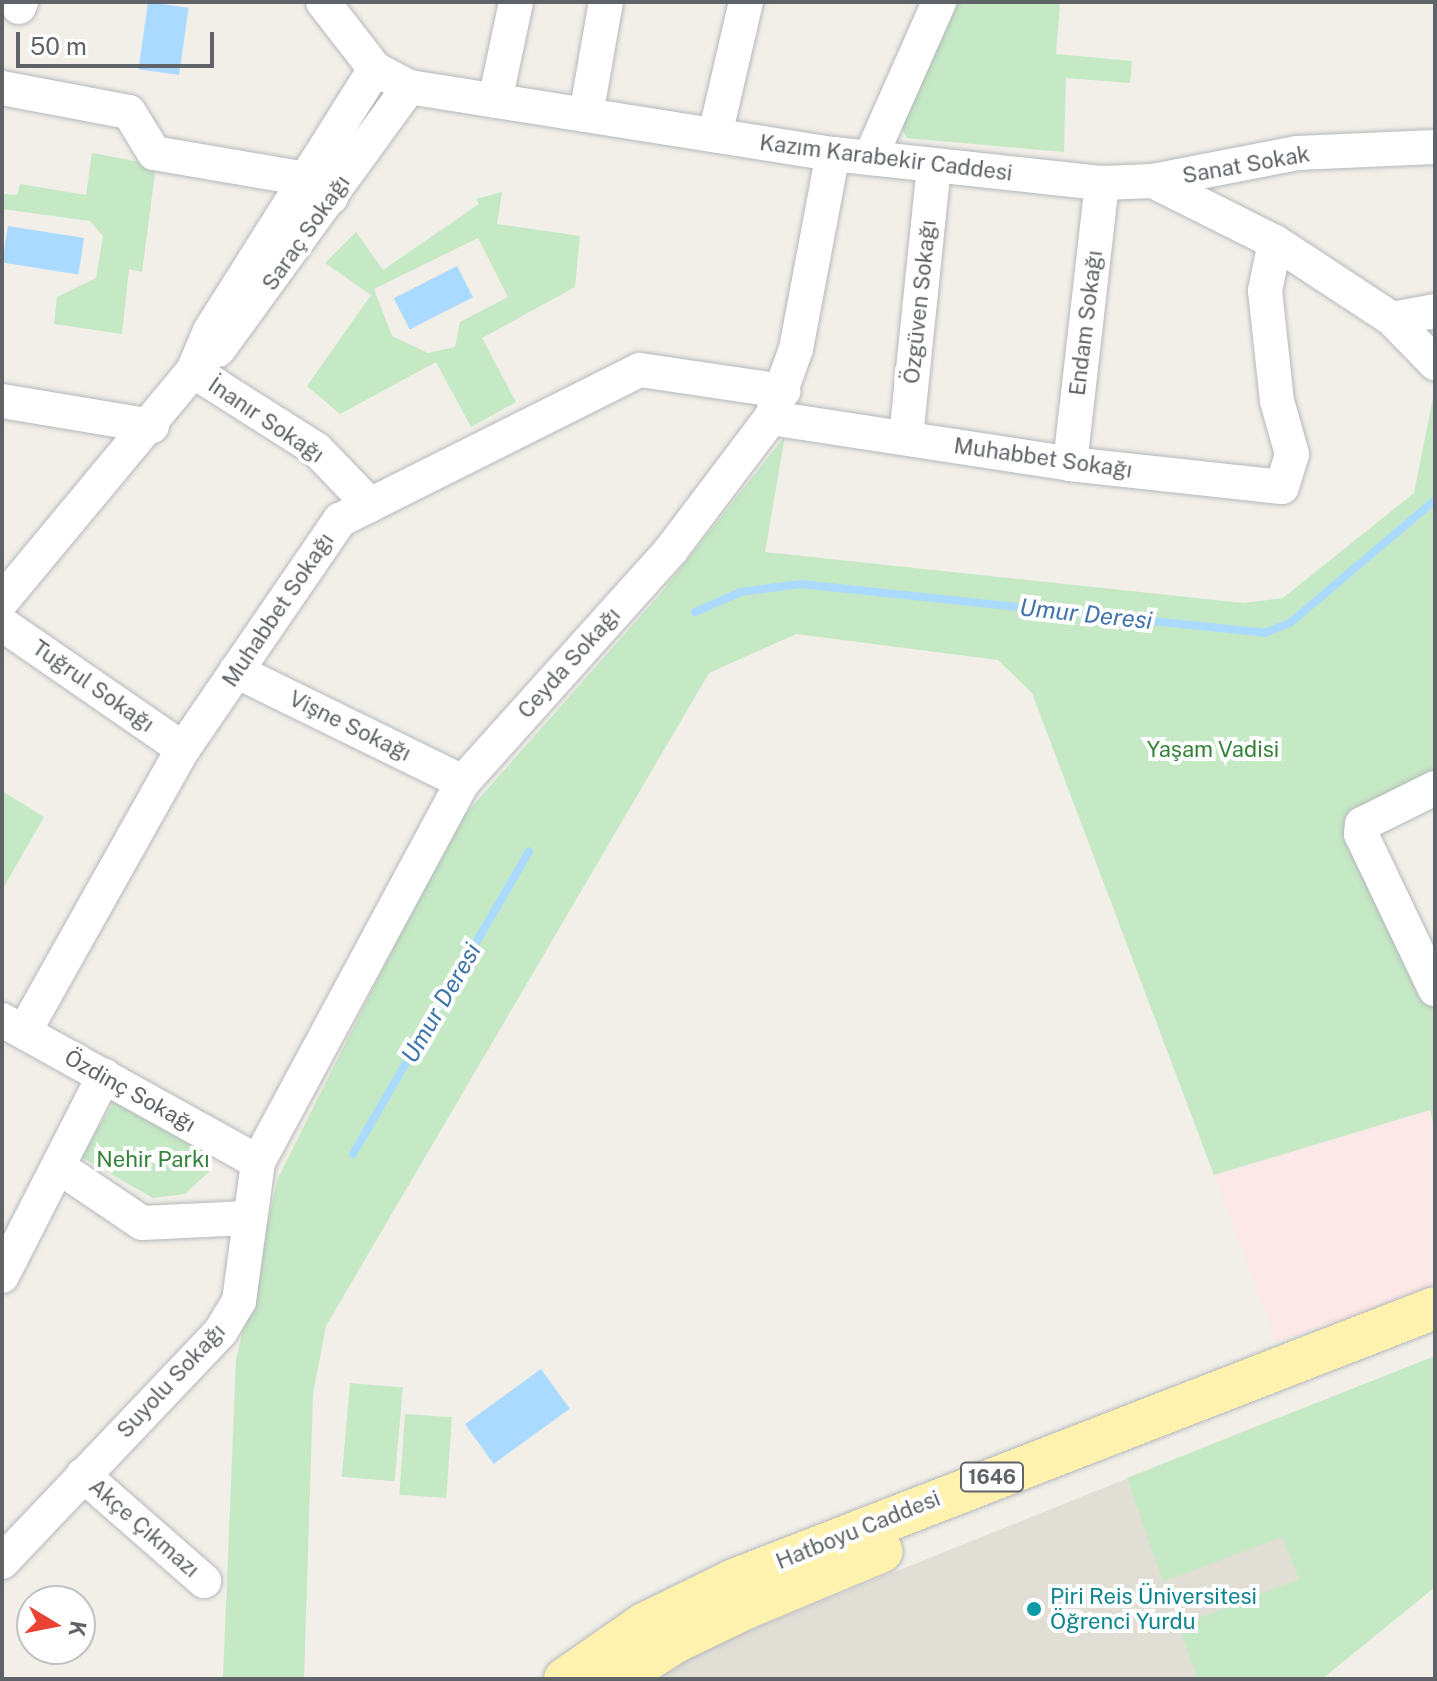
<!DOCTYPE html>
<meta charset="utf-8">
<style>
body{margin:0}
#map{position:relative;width:1437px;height:1681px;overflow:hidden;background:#f1efe8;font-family:"Public Sans",sans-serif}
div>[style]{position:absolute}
.education>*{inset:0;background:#e1ded6}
.medical>*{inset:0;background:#fce8e6}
.green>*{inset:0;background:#c5e8c5;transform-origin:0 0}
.water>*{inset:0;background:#aadaff;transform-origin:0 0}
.stream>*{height:8px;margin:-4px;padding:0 4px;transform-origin:4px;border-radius:4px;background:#aadaff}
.roads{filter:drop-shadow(0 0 2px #b5b8bc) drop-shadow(0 0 2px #b5b8bc)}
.minor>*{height:34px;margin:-17px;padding:0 17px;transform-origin:17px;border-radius:17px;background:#fff}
.major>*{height:42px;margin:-21px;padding:0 21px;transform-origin:21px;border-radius:21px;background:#fff2af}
.dots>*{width:22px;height:22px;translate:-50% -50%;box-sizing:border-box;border:4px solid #fff;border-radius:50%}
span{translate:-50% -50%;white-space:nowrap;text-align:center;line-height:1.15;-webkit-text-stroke:8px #fff;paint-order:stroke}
.shield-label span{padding:2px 6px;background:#fff;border:2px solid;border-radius:6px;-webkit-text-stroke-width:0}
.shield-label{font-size:20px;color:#5f6368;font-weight:700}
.street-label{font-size:22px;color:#5f6368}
.park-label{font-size:22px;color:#348238}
.culture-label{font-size:22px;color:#0d838f}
.left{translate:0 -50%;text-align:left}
.water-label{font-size:24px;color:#4174aa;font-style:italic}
.frame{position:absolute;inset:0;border:4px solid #5f6368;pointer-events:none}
.north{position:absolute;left:16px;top:1585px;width:80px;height:80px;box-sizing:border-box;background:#fff;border:2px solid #bfc1c3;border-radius:50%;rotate:100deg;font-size:22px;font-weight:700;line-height:32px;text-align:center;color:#5f6368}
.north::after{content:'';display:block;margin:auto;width:28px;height:36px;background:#ea4335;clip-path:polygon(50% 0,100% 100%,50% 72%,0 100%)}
.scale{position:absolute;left:16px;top:32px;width:198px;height:36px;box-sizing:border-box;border:4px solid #5f6368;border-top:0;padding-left:10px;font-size:24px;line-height:28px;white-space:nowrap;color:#5f6368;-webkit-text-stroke:6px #fff;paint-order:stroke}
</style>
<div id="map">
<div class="education">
<i style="clip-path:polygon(1277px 1418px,1322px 1679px,653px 1679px,701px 1650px)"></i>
</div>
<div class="medical">
<i style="clip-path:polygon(1430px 1110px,1435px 1131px,1435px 1289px,1276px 1341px,1214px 1175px)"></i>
</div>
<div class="green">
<i style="clip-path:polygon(954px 2px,1060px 2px,1056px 54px,1132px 61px,1130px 83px,1066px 78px,1064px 152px,907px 138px,900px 126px)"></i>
<i style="clip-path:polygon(92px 153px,156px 165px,142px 272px,129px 269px,122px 334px,54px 324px,57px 297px,96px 278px,103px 236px,90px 221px,2px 209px,2px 194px,17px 195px,20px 184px,86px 195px)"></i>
<i style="clip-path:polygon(evenodd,502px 192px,497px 224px,580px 236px,575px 287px,482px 338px,516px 402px,471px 427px,436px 362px,340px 414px,307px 386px,371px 295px,325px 263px,356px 232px,383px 270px,479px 204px,476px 199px,502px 192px,478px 238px,508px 297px,460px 322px,455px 347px,428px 353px,392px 336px,374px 289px,478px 238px)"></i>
<i style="clip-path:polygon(1435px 388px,1435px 771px,1403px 787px,1363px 852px,1435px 1012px,1435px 1131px,1430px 1110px,1214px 1175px,1032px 693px,998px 660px,796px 634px,709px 673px,326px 1326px,313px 1394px,304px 1679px,223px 1679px,236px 1360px,278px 1178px,453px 828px,661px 593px,785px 436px,765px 552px,1243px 603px,1283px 598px,1414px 493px)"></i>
<i style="clip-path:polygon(2px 791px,44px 817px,2px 890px)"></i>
<i style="clip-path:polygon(114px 1102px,207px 1152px,212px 1169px,185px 1194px,153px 1198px,81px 1157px)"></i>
<i style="clip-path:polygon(1435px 1356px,1435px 1587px,1322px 1679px,1197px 1679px,1179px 1626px,1299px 1579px,1282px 1537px,1163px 1582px,1127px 1478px)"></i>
<i style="left:350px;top:1383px;width:53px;height:94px;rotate:5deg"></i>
<i style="left:405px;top:1414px;width:47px;height:81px;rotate:4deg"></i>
</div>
<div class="water">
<i style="left:148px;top:2px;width:41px;height:68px;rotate:8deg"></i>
<i style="left:8px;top:226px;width:77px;height:37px;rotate:9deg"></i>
<i style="left:457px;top:266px;width:35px;height:71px;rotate:63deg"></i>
<i style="left:541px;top:1369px;width:49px;height:94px;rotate:54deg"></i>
</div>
<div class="stream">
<i style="left:695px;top:612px;width:50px;rotate:-23.5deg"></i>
<i style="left:741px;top:592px;width:60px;rotate:-7.7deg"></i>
<i style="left:800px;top:584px;width:467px;rotate:6deg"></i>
<i style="left:1264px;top:633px;width:28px;rotate:-21deg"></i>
<i style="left:1290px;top:623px;width:190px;rotate:-40.3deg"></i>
<i style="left:353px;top:1154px;width:350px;rotate:-59.8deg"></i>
</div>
<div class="roads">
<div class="minor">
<i style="left:323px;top:2px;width:85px;rotate:52.2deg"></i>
<i style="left:375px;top:69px;width:38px;rotate:28deg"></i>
<i style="left:409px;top:87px;width:429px;rotate:9deg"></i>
<i style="left:833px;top:154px;width:271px;rotate:6.2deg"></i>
<i style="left:1102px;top:183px;width:51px;rotate:-2.2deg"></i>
<i style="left:1153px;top:181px;width:136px;rotate:26.6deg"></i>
<i style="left:1275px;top:242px;width:140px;rotate:33.3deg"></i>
<i style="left:1392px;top:319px;width:62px;rotate:45.7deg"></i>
<i style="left:19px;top:7px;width:5px;rotate:-68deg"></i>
<i style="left:2px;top:88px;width:129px;rotate:10.7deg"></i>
<i style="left:129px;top:112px;width:48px;rotate:58.6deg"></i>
<i style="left:154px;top:153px;width:154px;rotate:9.7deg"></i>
<i style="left:306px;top:179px;width:31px;rotate:36deg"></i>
<i style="left:495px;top:101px;width:101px;rotate:-78deg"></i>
<i style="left:586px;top:115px;width:115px;rotate:-80deg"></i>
<i style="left:715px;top:135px;width:137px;rotate:-76.9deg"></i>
<i style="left:870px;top:158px;width:171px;rotate:-66.1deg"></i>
<i style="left:1153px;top:181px;width:147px;rotate:-11deg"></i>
<i style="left:1297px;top:153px;width:138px;rotate:-2.5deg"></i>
<i style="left:1392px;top:319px;width:44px;rotate:-10.5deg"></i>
<i style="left:218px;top:350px;width:325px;rotate:-54deg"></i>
<i style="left:193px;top:371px;width:146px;rotate:32.4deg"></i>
<i style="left:316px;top:449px;width:78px;rotate:46deg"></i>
<i style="left:2px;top:401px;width:152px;rotate:9.5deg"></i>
<i style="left:771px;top:418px;width:303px;rotate:8.7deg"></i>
<i style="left:1070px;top:464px;width:213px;rotate:6.2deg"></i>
<i style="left:1282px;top:487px;width:34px;rotate:-73deg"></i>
<i style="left:1292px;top:454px;width:55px;rotate:-105.8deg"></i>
<i style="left:1277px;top:401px;width:111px;rotate:-96.2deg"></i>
<i style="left:1265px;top:291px;width:50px;rotate:-78.5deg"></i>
<i style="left:906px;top:437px;width:272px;rotate:-84.1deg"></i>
<i style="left:1070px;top:464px;width:283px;rotate:-83.5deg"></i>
<i style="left:2px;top:601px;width:299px;rotate:-50.3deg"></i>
<i style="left:193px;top:371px;width:43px;rotate:-67deg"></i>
<i style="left:210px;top:331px;width:310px;rotate:-57.8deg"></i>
<i style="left:2px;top:624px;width:220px;rotate:34.6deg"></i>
<i style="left:236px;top:671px;width:253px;rotate:26.1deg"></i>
<i style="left:1435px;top:788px;width:81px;rotate:153.7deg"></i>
<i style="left:1362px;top:824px;width:10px;rotate:96deg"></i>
<i style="left:1361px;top:834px;width:172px;rotate:64.5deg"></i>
<i style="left:2px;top:1020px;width:293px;rotate:29deg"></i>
<i style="left:24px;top:1032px;width:325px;rotate:-60.7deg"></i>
<i style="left:183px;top:749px;width:278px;rotate:-55.6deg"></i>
<i style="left:340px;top:520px;width:335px;rotate:-26.6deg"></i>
<i style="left:640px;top:370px;width:145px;rotate:8.4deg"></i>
<i style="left:59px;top:1167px;width:100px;rotate:34deg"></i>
<i style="left:142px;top:1223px;width:105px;rotate:-2.7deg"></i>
<i style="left:2px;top:1276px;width:225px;rotate:-63deg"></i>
<i style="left:83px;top:1475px;width:161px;rotate:41.2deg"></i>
<i style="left:2px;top:1562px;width:318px;rotate:-46.5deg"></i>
<i style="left:221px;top:1331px;width:35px;rotate:-59deg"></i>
<i style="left:239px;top:1301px;width:140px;rotate:-82.2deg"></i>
<i style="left:258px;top:1162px;width:432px;rotate:-61.7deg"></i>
<i style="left:463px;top:782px;width:312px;rotate:-48.1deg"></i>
<i style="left:671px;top:550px;width:166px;rotate:-52.9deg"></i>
<i style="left:771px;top:418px;width:73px;rotate:-70.1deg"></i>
<i style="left:796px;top:349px;width:198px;rotate:-79.3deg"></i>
</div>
<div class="major">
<i style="left:565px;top:1679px;width:96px;rotate:-34.8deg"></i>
<i style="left:644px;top:1624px;width:100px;rotate:-26.1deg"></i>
<i style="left:734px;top:1580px;width:752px;rotate:-21.21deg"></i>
<i style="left:617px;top:1679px;width:71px;rotate:-32.3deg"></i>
<i style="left:677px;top:1641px;width:76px;rotate:-25.6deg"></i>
<i style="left:746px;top:1608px;width:147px;rotate:-22.7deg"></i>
</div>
</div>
<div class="dots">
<i style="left:1034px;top:1609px;background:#0f9aa8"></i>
</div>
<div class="shield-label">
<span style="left:992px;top:1477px">1646</span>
</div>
<div class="street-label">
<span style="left:886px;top:158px;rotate:7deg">Kazım Karabekir Caddesi</span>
<span style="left:1246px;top:165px;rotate:-10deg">Sanat Sokak</span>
<span style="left:306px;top:233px;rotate:-55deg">Saraç Sokağı</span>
<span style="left:920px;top:302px;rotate:-84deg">Özgüven Sokağı</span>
<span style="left:1086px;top:323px;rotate:-83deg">Endam Sokağı</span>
<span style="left:266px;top:420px;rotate:34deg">İnanır Sokağı</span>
<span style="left:1043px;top:458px;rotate:8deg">Muhabbet Sokağı</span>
<span style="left:278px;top:610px;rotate:-56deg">Muhabbet Sokağı</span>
<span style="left:569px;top:663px;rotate:-48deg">Ceyda Sokağı</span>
<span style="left:93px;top:686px;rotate:35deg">Tuğrul Sokağı</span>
<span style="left:350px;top:726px;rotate:26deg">Vişne Sokağı</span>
<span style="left:130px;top:1091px;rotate:29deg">Özdinç Sokağı</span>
<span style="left:171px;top:1381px;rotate:-47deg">Suyolu Sokağı</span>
<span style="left:144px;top:1528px;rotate:41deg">Akçe Çıkmazı</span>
<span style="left:858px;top:1530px;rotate:-22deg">Hatboyu Caddesi</span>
</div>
<div class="park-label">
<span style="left:1213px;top:750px">Yaşam Vadisi</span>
<span style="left:153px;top:1160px">Nehir Parkı</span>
</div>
<div class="culture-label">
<span class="left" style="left:1050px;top:1609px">Piri Reis Üniversitesi<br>Öğrenci Yurdu</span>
</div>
<div class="water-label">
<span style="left:1086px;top:614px;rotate:6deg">Umur Deresi</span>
<span style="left:441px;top:1003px;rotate:-60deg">Umur Deresi</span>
</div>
<div class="frame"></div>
<div class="north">K</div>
<div class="scale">50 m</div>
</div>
